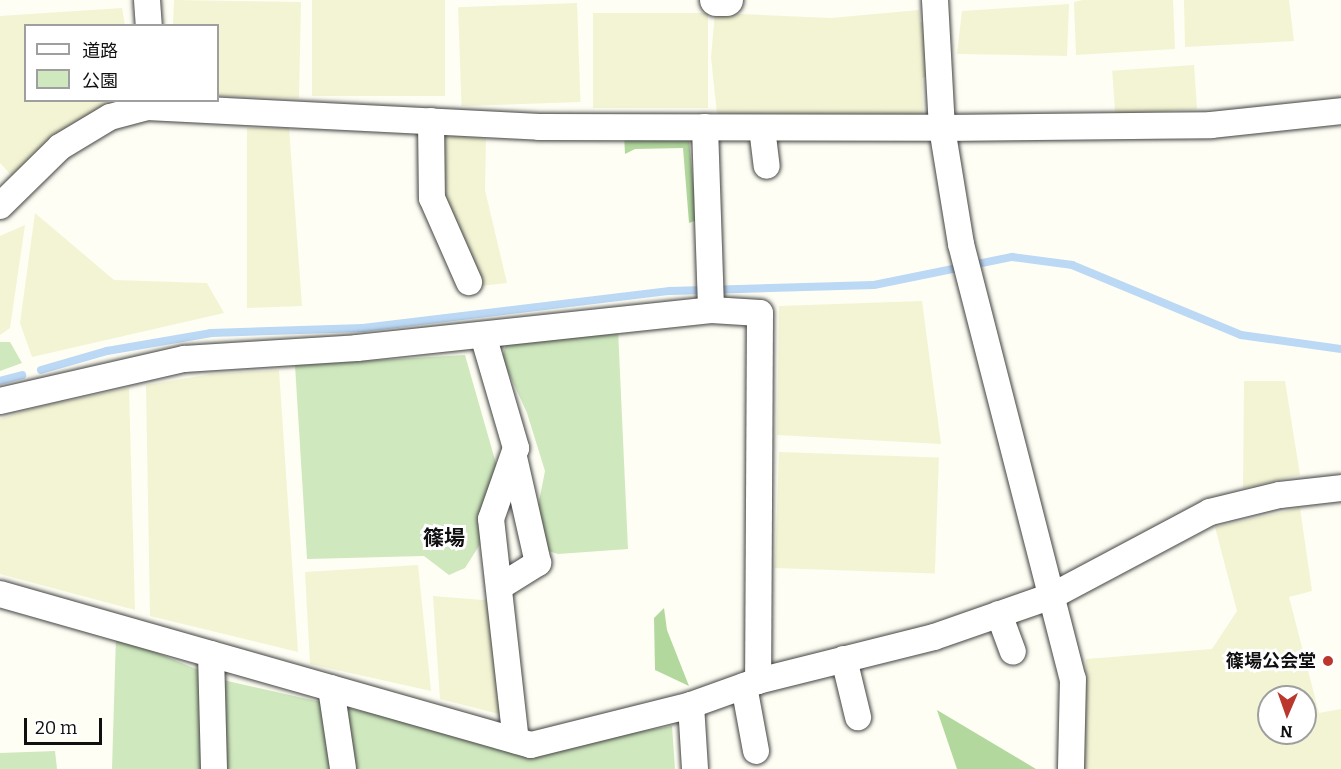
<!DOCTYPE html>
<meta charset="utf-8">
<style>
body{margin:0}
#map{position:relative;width:1341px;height:769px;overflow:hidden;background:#fefef4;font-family:Bitter,"Noto Sans JP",serif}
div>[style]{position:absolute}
.farmland>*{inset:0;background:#f3f4d4;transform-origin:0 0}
.green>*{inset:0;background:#cfe8be}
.forest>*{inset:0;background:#b2d89e}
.stream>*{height:8px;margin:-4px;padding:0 4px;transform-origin:4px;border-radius:4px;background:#bbd8f4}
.roads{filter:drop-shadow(0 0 2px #434343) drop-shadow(0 0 2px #434343)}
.minor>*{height:26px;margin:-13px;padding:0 13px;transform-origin:13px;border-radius:13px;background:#fff}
.tertiary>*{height:32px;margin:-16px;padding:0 16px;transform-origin:16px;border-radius:16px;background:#fff}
.dots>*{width:16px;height:16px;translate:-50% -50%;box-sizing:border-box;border:3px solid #fff;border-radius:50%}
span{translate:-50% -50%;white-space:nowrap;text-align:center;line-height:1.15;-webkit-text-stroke:6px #fff;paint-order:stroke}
.poi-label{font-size:18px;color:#101010;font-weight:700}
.right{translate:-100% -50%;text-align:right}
.quarter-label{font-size:21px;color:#101010;font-weight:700}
.legend{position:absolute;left:24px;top:24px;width:195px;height:78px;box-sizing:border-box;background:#fff;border:2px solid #9f9f9f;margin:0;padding:8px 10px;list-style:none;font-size:18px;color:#101010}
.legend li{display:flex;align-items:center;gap:12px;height:30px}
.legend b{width:30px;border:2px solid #9f9f9f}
.north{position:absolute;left:1257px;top:685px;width:60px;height:60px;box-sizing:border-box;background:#fff;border:2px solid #9f9f9f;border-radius:50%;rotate:182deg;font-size:16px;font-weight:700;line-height:24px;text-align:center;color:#101010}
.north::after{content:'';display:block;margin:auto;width:21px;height:27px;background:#bb372d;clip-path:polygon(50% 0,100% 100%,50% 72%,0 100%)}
.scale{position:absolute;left:24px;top:718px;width:78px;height:27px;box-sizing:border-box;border:3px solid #101010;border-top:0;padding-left:8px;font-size:18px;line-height:21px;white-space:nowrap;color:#101010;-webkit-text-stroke:4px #fff;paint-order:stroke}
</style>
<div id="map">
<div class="farmland">
<i style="clip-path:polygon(174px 0,301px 2px,299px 98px,218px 96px,218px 26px,173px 25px)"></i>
<i style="left:312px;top:0;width:133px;height:96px"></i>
<i style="clip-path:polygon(1083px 0,1173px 0,1175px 49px,1076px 55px,1074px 2px)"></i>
<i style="clip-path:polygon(1184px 0,1289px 0,1294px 41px,1185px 47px)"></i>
<i style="left:577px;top:3px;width:99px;height:119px;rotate:88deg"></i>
<i style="clip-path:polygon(1069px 4px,1067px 56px,957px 54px,962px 11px)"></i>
<i style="clip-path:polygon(122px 8px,125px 25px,26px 26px,26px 100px,121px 101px,13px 177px,0 163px,0 16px)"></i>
<i style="clip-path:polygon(919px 10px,920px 21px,928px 27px,926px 77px,922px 78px,923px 114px,717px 114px,711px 57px,715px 13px,831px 18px)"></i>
<i style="left:593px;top:13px;width:115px;height:95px"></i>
<i style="left:1194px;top:65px;width:44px;height:82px;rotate:86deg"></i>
<i style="clip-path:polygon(247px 128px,289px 128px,302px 306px,247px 308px)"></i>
<i style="clip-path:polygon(438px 132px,486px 139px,485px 190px,507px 283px,470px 287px,434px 186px)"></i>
<i style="clip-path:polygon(35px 213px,114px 280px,207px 283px,224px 313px,32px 357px,20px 323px)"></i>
<i style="clip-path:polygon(25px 225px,10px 328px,0 335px,0 236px)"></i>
<i style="clip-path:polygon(922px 301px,941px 444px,777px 435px,779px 306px)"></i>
<i style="clip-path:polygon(279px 370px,298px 652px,150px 616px,146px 385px,212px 374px)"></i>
<i style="clip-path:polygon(1244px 381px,1285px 381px,1300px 475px,1243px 488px)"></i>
<i style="clip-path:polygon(129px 388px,135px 610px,0 574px,0 419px,34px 408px)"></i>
<i style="left:779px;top:452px;width:160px;height:116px;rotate:2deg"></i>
<i style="clip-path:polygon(evenodd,1300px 508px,1312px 591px,1289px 597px,1319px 713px,1341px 709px,1341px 769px,1084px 769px,1086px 659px,1212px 649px,1237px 611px,1215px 527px,1300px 508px,1269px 697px,1305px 697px,1305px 733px,1269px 733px,1269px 697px)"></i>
<i style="clip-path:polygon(418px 565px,431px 691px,310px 664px,305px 572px)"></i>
<i style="clip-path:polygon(433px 596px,495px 601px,503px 715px,440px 699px)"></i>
</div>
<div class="green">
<i style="clip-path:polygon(618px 329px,628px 549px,558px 554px,542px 549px,533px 532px,545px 471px,527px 413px,502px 358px,506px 344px)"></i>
<i style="clip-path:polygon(0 342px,10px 342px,22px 363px,0 371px)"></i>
<i style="clip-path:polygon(465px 355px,507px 502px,465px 568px,449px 575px,424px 556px,307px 559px,295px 365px)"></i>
<i style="clip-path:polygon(116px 636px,223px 680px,535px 750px,672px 726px,675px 769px,112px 769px)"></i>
<i style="clip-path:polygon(55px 751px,57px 769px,0 769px,0 753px)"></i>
</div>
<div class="forest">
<i style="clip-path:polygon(624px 134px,689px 140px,697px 220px,689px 223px,683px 148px,635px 149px,625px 154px)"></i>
<i style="clip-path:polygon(664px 608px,667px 630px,689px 686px,655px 670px,654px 618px)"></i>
<i style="clip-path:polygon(937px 710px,1036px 769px,957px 769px)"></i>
</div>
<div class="stream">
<i style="left:41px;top:370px;width:69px;rotate:-16.1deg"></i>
<i style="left:107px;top:351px;width:106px;rotate:-9.8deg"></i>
<i style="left:211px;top:333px;width:152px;rotate:-1.9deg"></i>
<i style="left:363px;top:328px;width:309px;rotate:-6.9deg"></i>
<i style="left:670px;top:291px;width:204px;rotate:-1.7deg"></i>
<i style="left:874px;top:285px;width:141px;rotate:-11.5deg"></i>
<i style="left:1012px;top:257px;width:61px;rotate:7.6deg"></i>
<i style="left:1072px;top:265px;width:183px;rotate:22.5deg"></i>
<i style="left:1241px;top:335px;width:101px;rotate:8deg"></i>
<i style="left:0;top:381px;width:23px;rotate:-15deg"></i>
</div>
<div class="roads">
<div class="minor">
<i style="left:147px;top:0;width:26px;rotate:86deg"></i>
<i style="left:935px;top:0;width:128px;rotate:86.9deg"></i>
<i style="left:942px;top:128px;width:118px;rotate:80.7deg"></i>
<i style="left:961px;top:244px;width:449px;rotate:75.6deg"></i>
<i style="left:1073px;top:679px;width:90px;rotate:91.3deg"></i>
<i style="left:147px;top:107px;width:393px;rotate:2.9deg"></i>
<i style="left:539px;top:127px;width:403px;rotate:0.1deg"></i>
<i style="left:942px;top:128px;width:269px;rotate:-0.6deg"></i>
<i style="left:1211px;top:125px;width:131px;rotate:-6.1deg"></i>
<i style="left:431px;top:121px;width:77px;rotate:89.3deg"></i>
<i style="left:432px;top:198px;width:92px;rotate:66.2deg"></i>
<i style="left:705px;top:127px;width:183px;rotate:88.1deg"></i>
<i style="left:762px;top:128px;width:38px;rotate:83deg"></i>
<i style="left:0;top:206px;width:84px;rotate:-44.5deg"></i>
<i style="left:60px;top:147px;width:58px;rotate:-31deg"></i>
<i style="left:110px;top:117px;width:38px;rotate:-15deg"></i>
<i style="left:147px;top:107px;width:7px;rotate:-74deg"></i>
<i style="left:483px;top:335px;width:118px;rotate:73.7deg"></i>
<i style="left:516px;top:448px;width:75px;rotate:109.4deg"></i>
<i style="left:491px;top:519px;width:223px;rotate:83.6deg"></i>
<i style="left:0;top:401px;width:189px;rotate:-12.9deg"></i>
<i style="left:184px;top:359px;width:173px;rotate:-3.6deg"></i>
<i style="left:357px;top:348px;width:356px;rotate:-6.1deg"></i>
<i style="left:711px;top:310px;width:49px;rotate:3.5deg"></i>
<i style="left:760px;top:313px;width:368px;rotate:90.3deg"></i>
<i style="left:501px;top:586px;width:44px;rotate:-31.9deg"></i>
<i style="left:538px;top:563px;width:109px;rotate:-102.8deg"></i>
<i style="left:0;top:594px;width:552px;rotate:15.87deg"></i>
<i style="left:531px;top:745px;width:165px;rotate:-14deg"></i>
<i style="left:691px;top:705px;width:71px;rotate:-19.7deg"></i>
<i style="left:758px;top:681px;width:181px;rotate:-14deg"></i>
<i style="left:934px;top:637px;width:125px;rotate:-19.2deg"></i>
<i style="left:1052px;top:596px;width:179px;rotate:-28deg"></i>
<i style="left:1210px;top:512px;width:72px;rotate:-13.7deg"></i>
<i style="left:1280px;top:495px;width:61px;rotate:-6.5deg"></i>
<i style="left:999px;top:614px;width:40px;rotate:69.8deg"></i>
<i style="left:211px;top:654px;width:115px;rotate:88.5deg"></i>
<i style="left:844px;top:659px;width:60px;rotate:76.4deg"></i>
<i style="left:744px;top:686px;width:66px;rotate:79.5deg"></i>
<i style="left:331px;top:688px;width:81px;rotate:81.5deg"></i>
<i style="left:691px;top:705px;width:64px;rotate:86.4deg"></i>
</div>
<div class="tertiary">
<i style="left:716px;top:0;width:11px"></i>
</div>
</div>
<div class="dots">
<i style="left:1328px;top:661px;background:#bb372d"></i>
</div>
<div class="poi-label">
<span class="right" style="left:1316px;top:661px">篠場公会堂</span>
</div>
<div class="quarter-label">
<span style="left:444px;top:538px">篠場</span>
</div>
<ul class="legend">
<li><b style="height:8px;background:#fff"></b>道路</li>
<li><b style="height:16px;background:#cfe8be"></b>公園</li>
</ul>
<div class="north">N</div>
<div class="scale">20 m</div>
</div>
